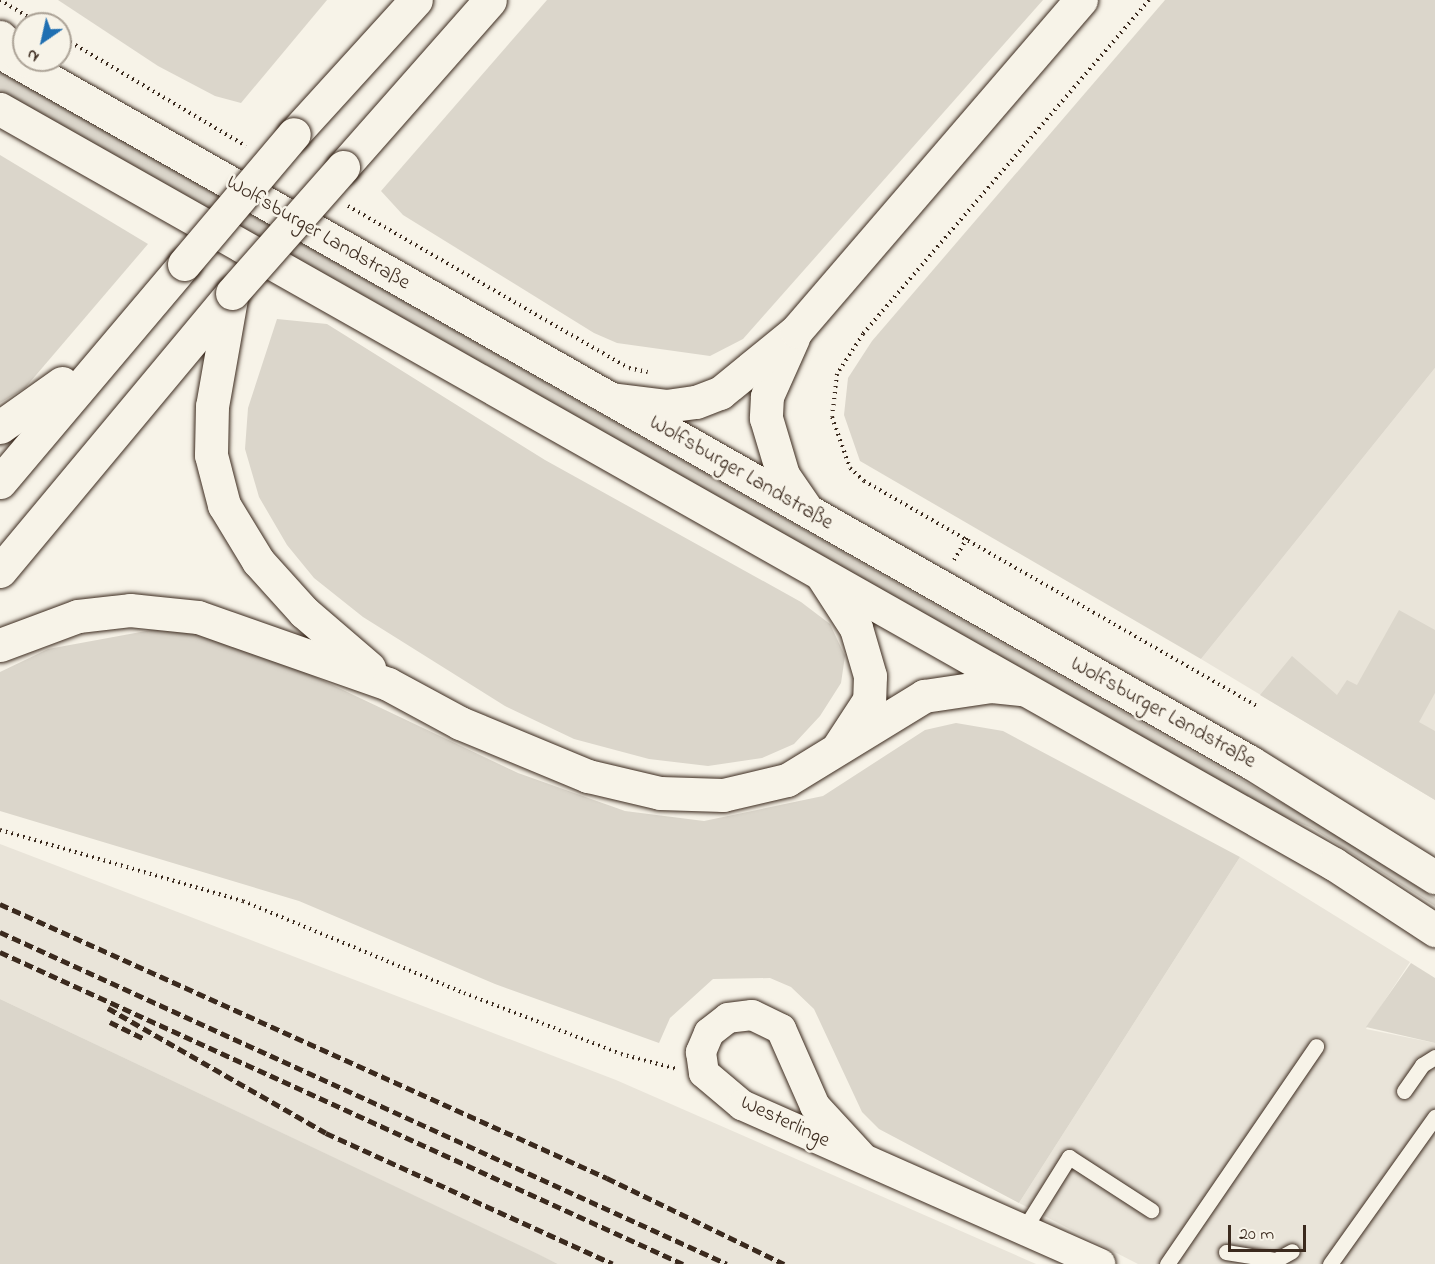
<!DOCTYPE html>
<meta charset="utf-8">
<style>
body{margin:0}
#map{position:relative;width:1435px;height:1264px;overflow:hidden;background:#f7f3e8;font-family:"Indie Flower",sans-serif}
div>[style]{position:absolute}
.built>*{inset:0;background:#e9e4d9}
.green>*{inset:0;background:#dbd6cb}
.path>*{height:4px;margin-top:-2px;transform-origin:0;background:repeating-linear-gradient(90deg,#3b2a1e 0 1.5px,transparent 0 6px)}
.roads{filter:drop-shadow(0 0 2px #3b2a1e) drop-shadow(0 0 2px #3b2a1e)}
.service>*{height:15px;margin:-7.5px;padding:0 7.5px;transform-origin:7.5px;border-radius:7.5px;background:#f7f3e8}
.minor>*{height:30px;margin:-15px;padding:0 15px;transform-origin:15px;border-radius:15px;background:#f7f3e8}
.secondary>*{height:33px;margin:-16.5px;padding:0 16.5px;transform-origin:16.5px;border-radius:16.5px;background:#f7f3e8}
.motorway>*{height:33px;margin:-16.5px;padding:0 16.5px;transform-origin:16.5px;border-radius:16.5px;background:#f7f3e8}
.rail>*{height:4.5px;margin-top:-2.25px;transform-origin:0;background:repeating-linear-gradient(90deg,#3b2a1e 0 9px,transparent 0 13.5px)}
.bridges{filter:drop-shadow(0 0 2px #3b2a1e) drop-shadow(0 0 2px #3b2a1e)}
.motorway-bridge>*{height:33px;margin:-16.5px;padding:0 16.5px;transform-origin:16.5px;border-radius:16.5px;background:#f7f3e8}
span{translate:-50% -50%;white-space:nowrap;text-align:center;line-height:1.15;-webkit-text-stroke:5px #f7f3e8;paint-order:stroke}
.street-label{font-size:21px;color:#3b2a1e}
.north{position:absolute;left:12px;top:12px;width:60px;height:60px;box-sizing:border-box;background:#f7f3e8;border:2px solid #aca397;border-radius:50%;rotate:214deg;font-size:16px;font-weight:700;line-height:24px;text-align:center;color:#3b2a1e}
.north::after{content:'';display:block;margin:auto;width:21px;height:27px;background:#1f6fb2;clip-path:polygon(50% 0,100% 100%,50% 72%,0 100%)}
.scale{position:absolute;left:1228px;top:1225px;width:78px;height:27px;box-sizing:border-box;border:3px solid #3b2a1e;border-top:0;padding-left:8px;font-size:18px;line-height:21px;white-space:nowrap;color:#3b2a1e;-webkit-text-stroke:4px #f7f3e8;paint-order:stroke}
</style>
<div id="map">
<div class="built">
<i style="clip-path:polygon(1435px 368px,1435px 800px,1201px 659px)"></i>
<i style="clip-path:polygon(0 844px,616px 1080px,1036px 1264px,558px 1264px,0 999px)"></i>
<i style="clip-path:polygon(1240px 857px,1410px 962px,1366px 1029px,1435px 1043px,1435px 1264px,1138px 1264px,1019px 1203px)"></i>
</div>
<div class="green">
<i style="clip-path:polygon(58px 0,327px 0,241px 103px,215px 96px,158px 66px)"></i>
<i style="clip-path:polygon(547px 0,1043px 0,743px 339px,710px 356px,617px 343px,594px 333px,403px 215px,381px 191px)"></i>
<i style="clip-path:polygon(1165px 0,1435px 0,1435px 368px,1201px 659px,860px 461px,844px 415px,848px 378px,872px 341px)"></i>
<i style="clip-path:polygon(0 71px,1316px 822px,1435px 898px,1435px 906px,1312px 828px,1273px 812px,0 93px)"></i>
<i style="clip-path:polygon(0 155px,148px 244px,25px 388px,0 403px)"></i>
<i style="clip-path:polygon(277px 319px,327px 324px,545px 460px,801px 602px,830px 624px,845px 656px,841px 683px,820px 716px,794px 744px,762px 758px,708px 766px,649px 759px,574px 739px,505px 706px,363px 617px,314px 578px,287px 545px,259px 497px,245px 449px,248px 408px)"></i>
<i style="clip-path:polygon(1399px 610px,1435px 630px,1435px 693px,1419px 722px,1435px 731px,1435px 800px,1260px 695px,1292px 656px,1337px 695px,1347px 680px,1357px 685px)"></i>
<i style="clip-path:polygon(157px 629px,199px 631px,303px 671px,518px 773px,625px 811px,704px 821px,823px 796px,925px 730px,956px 723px,1003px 731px,1240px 857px,1019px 1203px,879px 1129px,862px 1112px,814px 1009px,791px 987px,770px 978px,713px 979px,670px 1018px,659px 1043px,495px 984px,299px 901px,0 811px,0 672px,48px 649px)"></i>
<i style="clip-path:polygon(1411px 963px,1435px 978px,1435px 1043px,1366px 1027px)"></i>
<i style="clip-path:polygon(0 999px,538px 1254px,558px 1264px,0 1264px)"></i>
</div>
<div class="path">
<i style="left:0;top:0;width:47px;rotate:31deg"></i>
<i style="left:1149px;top:0;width:440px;rotate:130.6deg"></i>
<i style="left:863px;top:334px;width:48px;rotate:123deg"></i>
<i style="left:837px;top:374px;width:43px;rotate:96.6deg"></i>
<i style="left:832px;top:417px;width:54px;rotate:70.6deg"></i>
<i style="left:850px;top:468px;width:19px;rotate:43deg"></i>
<i style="left:864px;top:481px;width:453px;rotate:29.8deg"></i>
<i style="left:60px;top:36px;width:216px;rotate:30.6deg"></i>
<i style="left:348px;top:206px;width:324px;rotate:30deg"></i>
<i style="left:629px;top:368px;width:19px;rotate:12deg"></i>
<i style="left:954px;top:560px;width:26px;rotate:-59deg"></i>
<i style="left:0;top:830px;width:253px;rotate:16.3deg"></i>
<i style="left:243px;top:901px;width:239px;rotate:22.6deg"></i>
<i style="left:464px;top:993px;width:168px;rotate:21.2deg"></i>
<i style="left:621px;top:1054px;width:58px;rotate:15deg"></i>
</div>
<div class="roads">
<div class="service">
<i style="left:1404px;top:1091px;width:32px;rotate:-55deg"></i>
<i style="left:1422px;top:1065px;width:15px;rotate:-32deg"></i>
<i style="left:1024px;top:1229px;width:85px;rotate:-58deg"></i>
<i style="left:1069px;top:1157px;width:98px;rotate:32.9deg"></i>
<i style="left:1226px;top:1252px;width:51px;rotate:9.1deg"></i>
<i style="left:1276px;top:1260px;width:18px;rotate:-29deg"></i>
<i style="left:1167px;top:1264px;width:264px;rotate:-55.6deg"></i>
<i style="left:1330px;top:1264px;width:181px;rotate:-54.5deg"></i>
</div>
<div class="minor">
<i style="left:861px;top:1156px;width:68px;rotate:-132.6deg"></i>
<i style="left:815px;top:1106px;width:84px;rotate:-113.8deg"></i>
<i style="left:781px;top:1029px;width:32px;rotate:-154deg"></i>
<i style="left:752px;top:1015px;width:24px;rotate:173deg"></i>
<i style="left:728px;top:1018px;width:24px;rotate:142deg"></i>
<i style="left:709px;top:1033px;width:21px;rotate:113deg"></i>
<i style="left:701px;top:1052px;width:21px;rotate:82deg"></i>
<i style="left:704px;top:1073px;width:50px;rotate:40.1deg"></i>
<i style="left:742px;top:1105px;width:392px;rotate:23.9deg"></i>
</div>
<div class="secondary">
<i style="left:0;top:52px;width:1438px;rotate:29.6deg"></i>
<i style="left:1250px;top:762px;width:218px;rotate:31.9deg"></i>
<i style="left:0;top:109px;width:1533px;rotate:29.51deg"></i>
<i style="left:1334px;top:864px;width:121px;rotate:33.2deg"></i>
</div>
<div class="motorway">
<i style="left:0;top:37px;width:33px;rotate:44deg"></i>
<i style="left:294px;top:134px;width:181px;rotate:-47.7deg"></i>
<i style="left:343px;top:167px;width:222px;rotate:-48.6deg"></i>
<i style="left:232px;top:293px;width:115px;rotate:100deg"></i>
<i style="left:212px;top:406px;width:49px;rotate:91.2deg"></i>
<i style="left:211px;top:455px;width:52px;rotate:75.4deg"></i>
<i style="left:224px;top:505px;width:66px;rotate:58.7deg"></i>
<i style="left:258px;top:561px;width:69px;rotate:48deg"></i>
<i style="left:304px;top:612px;width:86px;rotate:40.7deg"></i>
<i style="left:793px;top:338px;width:64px;rotate:114.1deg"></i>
<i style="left:767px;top:396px;width:22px;rotate:93deg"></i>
<i style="left:766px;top:418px;width:59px;rotate:73.4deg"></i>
<i style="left:783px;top:475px;width:42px;rotate:55.6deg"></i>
<i style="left:611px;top:399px;width:55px;rotate:7.3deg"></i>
<i style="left:666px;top:406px;width:30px;rotate:-8deg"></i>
<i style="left:696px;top:402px;width:26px;rotate:-21deg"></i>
<i style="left:720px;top:393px;width:98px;rotate:-39.2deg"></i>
<i style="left:796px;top:331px;width:437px;rotate:-49.3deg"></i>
<i style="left:0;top:427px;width:76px;rotate:-35.4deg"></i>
<i style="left:0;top:482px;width:285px;rotate:-49.8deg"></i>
<i style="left:0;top:571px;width:362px;rotate:-50.2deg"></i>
<i style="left:823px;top:577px;width:61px;rotate:57.1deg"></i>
<i style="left:856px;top:628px;width:50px;rotate:73.7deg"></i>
<i style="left:870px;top:676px;width:24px;rotate:92deg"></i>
<i style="left:869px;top:700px;width:55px;rotate:123.1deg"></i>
<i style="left:0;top:645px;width:83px;rotate:-20.4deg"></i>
<i style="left:78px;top:616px;width:52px;rotate:-6.6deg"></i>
<i style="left:130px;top:610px;width:68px;rotate:5.9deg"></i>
<i style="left:198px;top:617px;width:201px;rotate:19.4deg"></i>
<i style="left:388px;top:684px;width:82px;rotate:28.4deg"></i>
<i style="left:460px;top:723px;width:139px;rotate:22.5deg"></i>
<i style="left:588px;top:776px;width:74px;rotate:13.3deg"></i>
<i style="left:660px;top:793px;width:63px;rotate:1.8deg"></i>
<i style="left:723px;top:795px;width:66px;rotate:-13.2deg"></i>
<i style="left:787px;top:780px;width:161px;rotate:-31.5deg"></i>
<i style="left:924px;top:696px;width:68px;rotate:-8.5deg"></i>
<i style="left:991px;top:686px;width:30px;rotate:6deg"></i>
</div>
</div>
<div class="rail">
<i style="left:0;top:904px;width:666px;rotate:24.29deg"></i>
<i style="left:607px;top:1178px;width:197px;rotate:25.9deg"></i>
<i style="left:0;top:932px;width:799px;rotate:24.54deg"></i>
<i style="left:0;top:952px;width:751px;rotate:24.55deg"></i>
<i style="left:108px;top:1008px;width:251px;rotate:29.8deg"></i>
<i style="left:326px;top:1133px;width:315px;rotate:24.5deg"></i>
<i style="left:110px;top:1022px;width:37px;rotate:26deg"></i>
</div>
<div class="bridges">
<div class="motorway-bridge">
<i style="left:184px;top:264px;width:170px;rotate:-49.8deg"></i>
<i style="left:232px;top:293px;width:168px;rotate:-48.6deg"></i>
</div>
</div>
<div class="street-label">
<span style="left:318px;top:233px;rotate:30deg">Wolfsburger Landstraße</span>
<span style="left:741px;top:473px;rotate:30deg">Wolfsburger Landstraße</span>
<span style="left:1163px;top:713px;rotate:29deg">Wolfsburger Landstraße</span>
<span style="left:785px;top:1122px;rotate:25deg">Westerlinge</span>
</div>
<div class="north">N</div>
<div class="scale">20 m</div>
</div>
